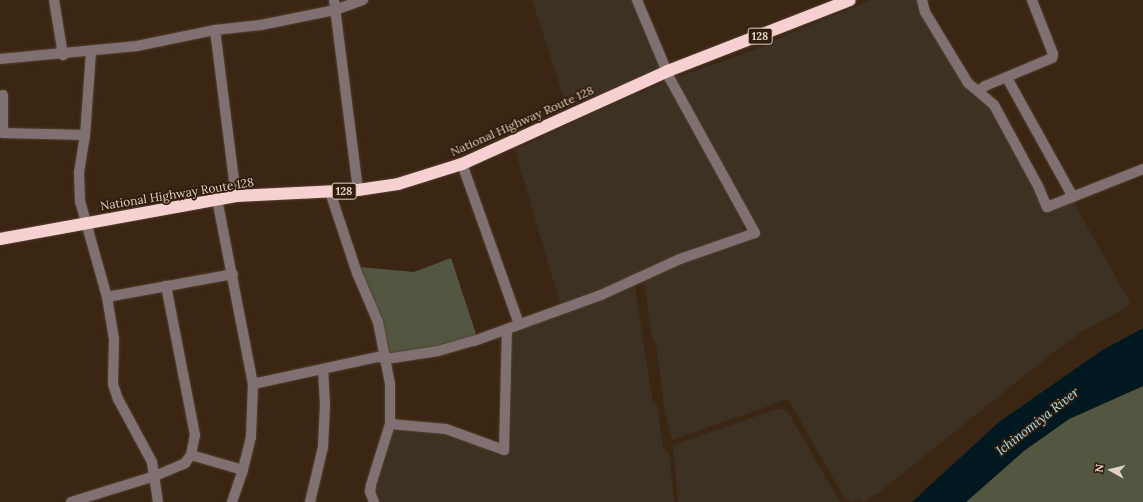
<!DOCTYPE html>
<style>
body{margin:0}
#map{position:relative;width:1143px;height:502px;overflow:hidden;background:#3b2614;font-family:Lora,serif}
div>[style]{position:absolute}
.industrial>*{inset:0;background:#3c3122}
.green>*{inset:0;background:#535741}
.water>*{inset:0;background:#011821}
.roads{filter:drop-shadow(0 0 1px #554130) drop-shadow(0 0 1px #554130)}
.minor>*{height:10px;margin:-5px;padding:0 5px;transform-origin:5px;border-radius:5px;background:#807071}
.highway>*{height:12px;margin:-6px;padding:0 6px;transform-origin:6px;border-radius:6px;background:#f7d0d1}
span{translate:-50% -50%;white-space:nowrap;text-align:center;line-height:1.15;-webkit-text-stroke:3.5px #311c0a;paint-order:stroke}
.shield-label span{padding:1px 3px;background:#311c0a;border:1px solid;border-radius:3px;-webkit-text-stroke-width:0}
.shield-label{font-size:11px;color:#dfd1c6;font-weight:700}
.street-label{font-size:12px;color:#dfd1c6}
.water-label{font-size:13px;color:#a3e1f9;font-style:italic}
.north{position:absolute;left:1091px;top:450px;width:40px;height:40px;-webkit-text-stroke:3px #311c0a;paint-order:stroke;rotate:278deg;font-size:11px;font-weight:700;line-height:16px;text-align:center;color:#dfd1c6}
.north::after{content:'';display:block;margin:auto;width:14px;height:18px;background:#dfd1c6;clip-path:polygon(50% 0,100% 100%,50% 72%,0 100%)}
</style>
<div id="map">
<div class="industrial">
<i style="clip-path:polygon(532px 0,633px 0,661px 67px,567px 108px)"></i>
<i style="clip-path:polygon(871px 0,921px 0,974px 92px,989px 104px,1038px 191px,1043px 211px,1071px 202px,1075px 205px,1130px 302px,1128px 307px,1083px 331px,1055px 351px,881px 491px,863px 502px,860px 499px,853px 502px,845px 499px,788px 399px,672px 440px,664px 406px,656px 344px,652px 339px,644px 282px,680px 265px,761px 234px,675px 78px,773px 43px,777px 39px)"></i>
<i style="clip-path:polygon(663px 83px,669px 86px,744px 223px,742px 233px,561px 307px,515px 150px,598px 111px)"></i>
<i style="clip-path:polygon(635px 287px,653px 404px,657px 403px,663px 448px,669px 452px,674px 502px,381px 502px,376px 490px,394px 431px,442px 432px,507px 455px,509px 338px,512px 330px)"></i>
<i style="clip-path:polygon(780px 408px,788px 412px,840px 502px,678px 502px,673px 445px)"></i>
</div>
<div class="green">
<i style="clip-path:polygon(451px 258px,477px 337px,436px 350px,390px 355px,380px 317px,359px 267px,414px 272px)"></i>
<i style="clip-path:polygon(1143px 386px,1143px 502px,966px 502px,1024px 450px,1069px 419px)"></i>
</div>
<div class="water">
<i style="clip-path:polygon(1143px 328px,1143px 386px,1069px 419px,1024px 451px,966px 502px,912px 502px,999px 422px,1101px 351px)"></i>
</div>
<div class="roads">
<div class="minor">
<i style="left:54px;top:0;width:56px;rotate:80.7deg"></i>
<i style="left:334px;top:0;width:192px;rotate:82.8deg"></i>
<i style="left:922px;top:0;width:12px;rotate:76deg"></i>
<i style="left:925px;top:12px;width:83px;rotate:58.8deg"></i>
<i style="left:968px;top:83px;width:34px;rotate:40deg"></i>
<i style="left:994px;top:105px;width:92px;rotate:61.5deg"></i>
<i style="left:1038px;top:186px;width:23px;rotate:67deg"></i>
<i style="left:1047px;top:207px;width:103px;rotate:-21.6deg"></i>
<i style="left:215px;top:30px;width:167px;rotate:82.8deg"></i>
<i style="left:91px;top:52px;width:83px;rotate:94.1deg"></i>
<i style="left:85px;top:135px;width:37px;rotate:99deg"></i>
<i style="left:79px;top:172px;width:29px;rotate:88deg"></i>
<i style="left:80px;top:201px;width:100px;rotate:74.3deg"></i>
<i style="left:107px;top:297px;width:43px;rotate:80.5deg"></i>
<i style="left:114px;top:339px;width:45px;rotate:91.3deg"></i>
<i style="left:113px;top:384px;width:16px;rotate:72deg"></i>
<i style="left:118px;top:399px;width:72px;rotate:61.6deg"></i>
<i style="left:152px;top:462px;width:40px;rotate:81.5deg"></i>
<i style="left:0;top:59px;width:138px;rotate:-5.4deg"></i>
<i style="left:137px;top:46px;width:80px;rotate:-11.6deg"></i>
<i style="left:215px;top:30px;width:46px;rotate:-6.2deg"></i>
<i style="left:261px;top:25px;width:76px;rotate:-11.5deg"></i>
<i style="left:335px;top:10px;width:30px;rotate:-20deg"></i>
<i style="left:1007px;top:78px;width:136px;rotate:61deg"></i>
<i style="left:978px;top:91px;width:9px;rotate:-36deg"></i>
<i style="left:985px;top:86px;width:73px;rotate:-22.7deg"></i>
<i style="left:1052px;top:58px;width:4px;rotate:-76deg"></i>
<i style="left:1053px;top:54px;width:58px;rotate:-111.3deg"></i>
<i style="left:3px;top:95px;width:38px;rotate:90deg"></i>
<i style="left:3px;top:133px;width:82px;rotate:1.4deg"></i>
<i style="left:462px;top:164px;width:170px;rotate:70.4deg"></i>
<i style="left:330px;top:192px;width:85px;rotate:71.6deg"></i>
<i style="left:357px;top:273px;width:53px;rotate:66.8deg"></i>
<i style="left:378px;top:322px;width:63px;rotate:79deg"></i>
<i style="left:390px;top:384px;width:40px;rotate:90deg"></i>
<i style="left:390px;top:424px;width:64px;rotate:107.3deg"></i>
<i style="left:371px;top:485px;width:7px;rotate:98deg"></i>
<i style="left:370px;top:492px;width:11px;rotate:68deg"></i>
<i style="left:217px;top:199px;width:188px;rotate:79deg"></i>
<i style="left:253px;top:384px;width:53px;rotate:92.2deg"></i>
<i style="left:251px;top:437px;width:34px;rotate:104deg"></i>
<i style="left:243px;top:470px;width:34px;rotate:109deg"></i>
<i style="left:107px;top:297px;width:128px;rotate:-10.3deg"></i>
<i style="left:253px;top:384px;width:128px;rotate:-12.2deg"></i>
<i style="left:378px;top:357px;width:8px;rotate:14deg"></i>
<i style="left:386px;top:359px;width:53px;rotate:-8.7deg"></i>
<i style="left:438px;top:351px;width:37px;rotate:-16deg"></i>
<i style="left:474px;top:341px;width:135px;rotate:-19.9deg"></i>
<i style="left:601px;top:295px;width:87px;rotate:-24.5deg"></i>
<i style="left:680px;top:259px;width:79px;rotate:-19.1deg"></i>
<i style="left:755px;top:233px;width:176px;rotate:-118.9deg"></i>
<i style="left:670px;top:79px;width:86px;rotate:-112.7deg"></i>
<i style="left:390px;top:424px;width:56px;rotate:5.1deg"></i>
<i style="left:446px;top:429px;width:62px;rotate:19.9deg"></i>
<i style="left:504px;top:450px;width:121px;rotate:-88.6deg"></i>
<i style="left:191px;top:455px;width:54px;rotate:16.1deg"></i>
<i style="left:71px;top:502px;width:88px;rotate:-17.2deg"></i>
<i style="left:155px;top:476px;width:33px;rotate:-23deg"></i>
<i style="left:185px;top:463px;width:10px;rotate:-53deg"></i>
<i style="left:191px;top:455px;width:20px;rotate:-79deg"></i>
<i style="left:195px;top:435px;width:152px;rotate:-101deg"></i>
<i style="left:310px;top:502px;width:57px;rotate:-76.7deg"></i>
<i style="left:323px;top:447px;width:42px;rotate:-87.3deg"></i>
<i style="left:325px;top:405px;width:36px;rotate:-93deg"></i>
</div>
<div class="highway">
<i style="left:0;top:239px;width:240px;rotate:-10.3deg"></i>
<i style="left:236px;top:196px;width:122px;rotate:-2.8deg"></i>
<i style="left:358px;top:190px;width:40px;rotate:-8.5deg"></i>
<i style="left:398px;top:184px;width:67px;rotate:-17.4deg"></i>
<i style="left:462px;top:164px;width:226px;rotate:-24.3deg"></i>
<i style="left:668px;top:71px;width:195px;rotate:-21.3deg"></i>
</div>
</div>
<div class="shield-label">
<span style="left:760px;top:36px">128</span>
<span style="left:344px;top:191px">128</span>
</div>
<div class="street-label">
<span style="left:522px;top:121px;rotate:-24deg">National Highway Route 128</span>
<span style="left:177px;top:194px;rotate:-9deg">National Highway Route 128</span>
</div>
<div class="water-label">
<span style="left:1038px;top:422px;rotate:-38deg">Ichinomiya River</span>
</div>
<div class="north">N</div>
</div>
